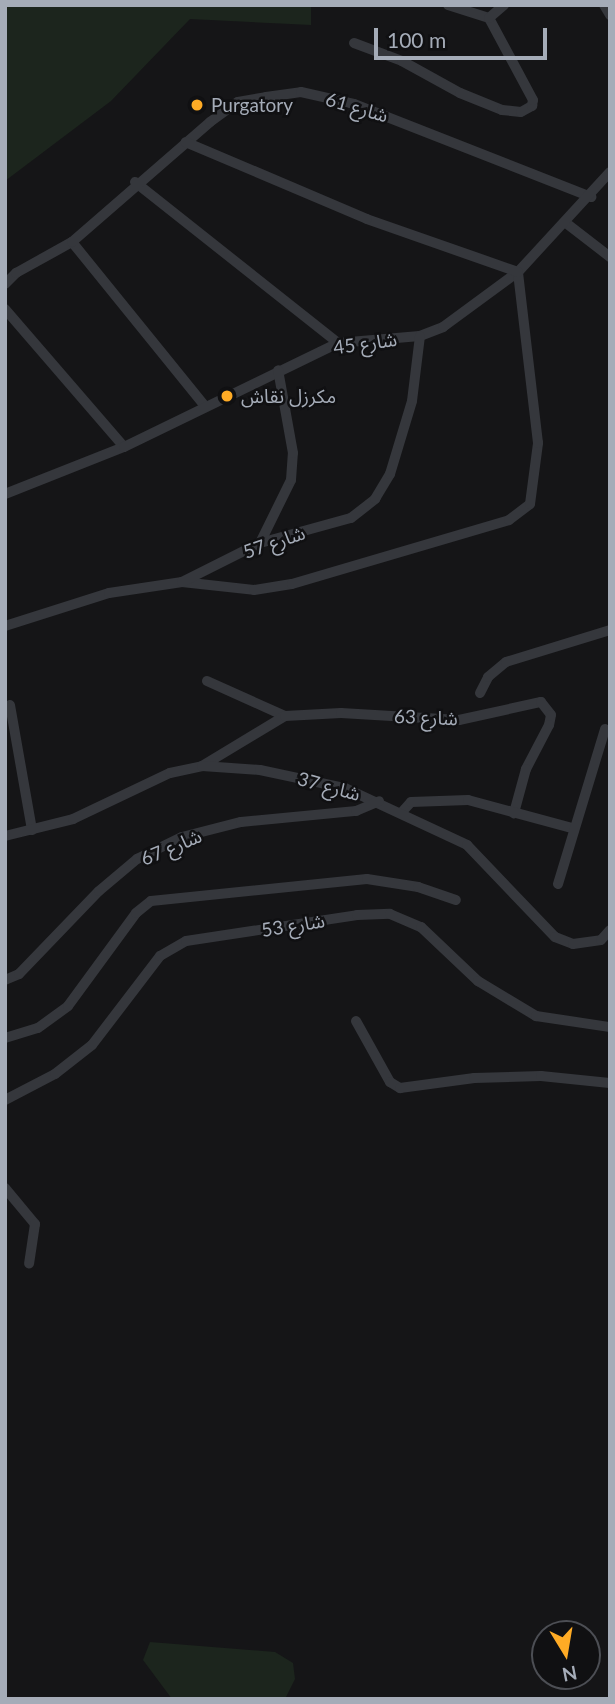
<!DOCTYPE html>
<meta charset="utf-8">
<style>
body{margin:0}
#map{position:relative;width:615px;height:1704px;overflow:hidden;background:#151517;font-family:Lato,"Noto Sans Arabic",sans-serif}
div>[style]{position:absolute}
.green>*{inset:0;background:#1c251d}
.minor>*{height:10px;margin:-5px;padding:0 5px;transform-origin:5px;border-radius:5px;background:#35373c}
.dots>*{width:19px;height:19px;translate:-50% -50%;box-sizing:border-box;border:4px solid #101012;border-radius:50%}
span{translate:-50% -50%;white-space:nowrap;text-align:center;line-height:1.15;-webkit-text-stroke:5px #101012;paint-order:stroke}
.poi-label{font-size:19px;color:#a5acb8}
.left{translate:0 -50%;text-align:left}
.street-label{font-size:19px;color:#a5acb8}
.frame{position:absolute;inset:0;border:7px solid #a5acb8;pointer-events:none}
.north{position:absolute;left:531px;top:1620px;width:70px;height:70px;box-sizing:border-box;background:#101012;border:2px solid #4c4e54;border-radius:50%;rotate:169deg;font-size:19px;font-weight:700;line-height:28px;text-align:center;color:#a5acb8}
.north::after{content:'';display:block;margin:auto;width:24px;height:32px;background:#ffab25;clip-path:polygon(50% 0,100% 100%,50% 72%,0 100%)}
.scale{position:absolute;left:374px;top:28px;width:173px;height:32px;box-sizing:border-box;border:4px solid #a5acb8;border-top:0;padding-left:9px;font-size:21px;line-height:24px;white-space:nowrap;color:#a5acb8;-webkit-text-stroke:5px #101012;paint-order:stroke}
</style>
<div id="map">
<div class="green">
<i style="clip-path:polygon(5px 5px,311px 5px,311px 25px,190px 19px,111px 101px,5px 181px)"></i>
<i style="clip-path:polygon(150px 1642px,275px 1652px,293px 1663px,295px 1679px,285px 1699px,172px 1699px,143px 1660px)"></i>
</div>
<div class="minor">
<i style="left:448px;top:5px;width:43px;rotate:17.6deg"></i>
<i style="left:604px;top:5px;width:12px;rotate:59deg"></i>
<i style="left:354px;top:43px;width:51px;rotate:20.6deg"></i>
<i style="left:402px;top:61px;width:66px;rotate:28.9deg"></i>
<i style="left:460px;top:93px;width:45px;rotate:22deg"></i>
<i style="left:502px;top:110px;width:19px;rotate:6deg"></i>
<i style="left:521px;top:112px;width:13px;rotate:-29deg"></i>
<i style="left:532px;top:106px;width:6px;rotate:-81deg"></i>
<i style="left:533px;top:100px;width:93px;rotate:-118.2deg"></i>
<i style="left:489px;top:18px;width:20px;rotate:-41deg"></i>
<i style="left:135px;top:182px;width:259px;rotate:38.4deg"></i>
<i style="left:566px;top:223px;width:56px;rotate:37.7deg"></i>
<i style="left:72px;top:242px;width:210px;rotate:51deg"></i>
<i style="left:5px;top:284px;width:16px;rotate:-45deg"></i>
<i style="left:16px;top:273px;width:64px;rotate:-29deg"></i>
<i style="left:72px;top:242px;width:183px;rotate:-41deg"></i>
<i style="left:210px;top:122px;width:34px;rotate:-36deg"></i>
<i style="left:238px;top:102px;width:28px;rotate:-10deg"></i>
<i style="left:266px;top:97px;width:35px;rotate:-8deg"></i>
<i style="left:301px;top:92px;width:54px;rotate:12.8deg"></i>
<i style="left:354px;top:104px;width:255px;rotate:21.4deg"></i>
<i style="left:5px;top:309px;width:182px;rotate:49.2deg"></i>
<i style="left:5px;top:494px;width:128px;rotate:-21.6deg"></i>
<i style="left:124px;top:447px;width:238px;rotate:-25.9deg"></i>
<i style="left:338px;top:343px;width:82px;rotate:-4.9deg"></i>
<i style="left:420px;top:336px;width:25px;rotate:-21deg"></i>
<i style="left:443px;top:327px;width:93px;rotate:-36.3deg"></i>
<i style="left:518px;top:272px;width:136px;rotate:-47.4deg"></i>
<i style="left:260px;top:543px;width:70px;rotate:-63.8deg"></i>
<i style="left:291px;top:480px;width:27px;rotate:-86deg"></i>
<i style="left:293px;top:453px;width:84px;rotate:-100.2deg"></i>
<i style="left:182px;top:582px;width:72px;rotate:6.3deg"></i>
<i style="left:254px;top:590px;width:38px;rotate:-9deg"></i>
<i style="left:292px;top:584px;width:226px;rotate:-16.4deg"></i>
<i style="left:509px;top:520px;width:26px;rotate:-37deg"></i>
<i style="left:530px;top:504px;width:62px;rotate:-82.5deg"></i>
<i style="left:538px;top:443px;width:172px;rotate:-96.7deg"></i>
<i style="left:518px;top:272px;width:160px;rotate:-160.7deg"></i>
<i style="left:367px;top:219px;width:197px;rotate:-157deg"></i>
<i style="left:5px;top:626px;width:109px;rotate:-17.6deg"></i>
<i style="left:109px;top:593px;width:74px;rotate:-8.6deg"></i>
<i style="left:182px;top:582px;width:87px;rotate:-26.6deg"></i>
<i style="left:260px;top:543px;width:94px;rotate:-15.4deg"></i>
<i style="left:351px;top:518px;width:31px;rotate:-38deg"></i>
<i style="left:375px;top:499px;width:29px;rotate:-59deg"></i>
<i style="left:390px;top:474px;width:76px;rotate:-73.2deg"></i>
<i style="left:412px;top:401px;width:65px;rotate:-83deg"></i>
<i style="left:207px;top:681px;width:85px;rotate:24.2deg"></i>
<i style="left:480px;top:693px;width:18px;rotate:-63deg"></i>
<i style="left:488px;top:677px;width:23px;rotate:-40deg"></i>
<i style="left:506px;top:662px;width:109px;rotate:-17.1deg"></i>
<i style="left:10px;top:705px;width:127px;rotate:80deg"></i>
<i style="left:202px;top:766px;width:97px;rotate:-31.1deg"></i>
<i style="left:285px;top:716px;width:56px;rotate:-3.1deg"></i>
<i style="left:341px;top:713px;width:118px;rotate:3.4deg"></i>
<i style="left:459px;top:720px;width:84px;rotate:-12.4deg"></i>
<i style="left:541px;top:702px;width:16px;rotate:52deg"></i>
<i style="left:551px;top:715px;width:10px;rotate:101deg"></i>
<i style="left:549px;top:725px;width:50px;rotate:117.6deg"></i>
<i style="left:526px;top:769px;width:46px;rotate:105.3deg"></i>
<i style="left:402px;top:812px;width:13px;rotate:-48deg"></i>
<i style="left:411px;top:802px;width:57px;rotate:-2deg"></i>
<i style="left:468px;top:800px;width:108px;rotate:15.1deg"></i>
<i style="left:5px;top:836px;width:70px;rotate:-14deg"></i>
<i style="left:73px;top:819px;width:107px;rotate:-25.4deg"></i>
<i style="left:170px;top:773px;width:33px;rotate:-12deg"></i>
<i style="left:202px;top:766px;width:58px;rotate:3.9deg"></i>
<i style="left:260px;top:770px;width:87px;rotate:12deg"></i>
<i style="left:345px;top:788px;width:135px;rotate:25deg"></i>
<i style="left:467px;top:845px;width:127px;rotate:46.3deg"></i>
<i style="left:555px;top:937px;width:19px;rotate:21deg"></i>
<i style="left:573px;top:944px;width:28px;rotate:-8deg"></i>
<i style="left:601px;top:940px;width:13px;rotate:-48deg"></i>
<i style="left:558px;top:884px;width:162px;rotate:-73.1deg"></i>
<i style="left:5px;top:980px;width:15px;rotate:-23deg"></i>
<i style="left:19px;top:974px;width:115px;rotate:-46.1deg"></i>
<i style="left:99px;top:891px;width:50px;rotate:-40.1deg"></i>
<i style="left:137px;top:859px;width:50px;rotate:-26.1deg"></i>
<i style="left:182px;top:837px;width:61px;rotate:-14.3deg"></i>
<i style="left:241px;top:822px;width:116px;rotate:-5.5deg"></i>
<i style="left:356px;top:811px;width:25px;rotate:-23deg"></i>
<i style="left:356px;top:1021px;width:70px;rotate:60.9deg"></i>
<i style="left:390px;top:1082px;width:12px;rotate:31deg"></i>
<i style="left:400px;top:1088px;width:75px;rotate:-7.7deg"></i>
<i style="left:474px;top:1078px;width:67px;rotate:-1.7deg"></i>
<i style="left:541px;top:1076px;width:69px;rotate:5.8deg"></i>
<i style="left:5px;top:1038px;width:34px;rotate:-17deg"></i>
<i style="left:38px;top:1028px;width:37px;rotate:-36deg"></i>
<i style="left:68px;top:1006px;width:115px;rotate:-53.8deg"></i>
<i style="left:136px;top:913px;width:19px;rotate:-39deg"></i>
<i style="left:151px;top:901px;width:217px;rotate:-5.8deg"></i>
<i style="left:367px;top:879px;width:52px;rotate:8.9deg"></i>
<i style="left:418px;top:887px;width:40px;rotate:18.9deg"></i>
<i style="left:5px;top:1100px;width:56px;rotate:-27.5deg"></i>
<i style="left:55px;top:1074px;width:47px;rotate:-38.1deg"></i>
<i style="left:92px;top:1045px;width:112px;rotate:-52.6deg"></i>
<i style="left:160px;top:956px;width:30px;rotate:-30deg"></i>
<i style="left:186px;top:941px;width:173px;rotate:-8.6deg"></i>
<i style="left:357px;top:915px;width:33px;rotate:-2deg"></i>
<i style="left:390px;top:914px;width:34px;rotate:23deg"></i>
<i style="left:421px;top:927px;width:79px;rotate:43.5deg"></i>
<i style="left:478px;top:981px;width:68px;rotate:31.1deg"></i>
<i style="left:536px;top:1016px;width:75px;rotate:8.5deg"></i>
<i style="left:5px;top:1188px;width:47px;rotate:50.2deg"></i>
<i style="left:35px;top:1224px;width:40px;rotate:98.5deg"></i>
</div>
<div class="dots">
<i style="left:197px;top:105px;background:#ffab25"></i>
<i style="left:227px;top:396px;background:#ffab25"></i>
</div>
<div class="poi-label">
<span class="left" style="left:211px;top:105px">Purgatory</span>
<span class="left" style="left:241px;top:396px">مكرزل نقاش</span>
</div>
<div class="street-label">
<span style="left:357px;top:107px;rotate:16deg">شارع 61</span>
<span style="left:365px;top:343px;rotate:-8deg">شارع 45</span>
<span style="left:274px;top:542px;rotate:-19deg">شارع 57</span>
<span style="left:426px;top:717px;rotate:2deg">شارع 63</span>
<span style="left:329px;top:786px;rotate:15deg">شارع 37</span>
<span style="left:171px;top:847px;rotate:-23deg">شارع 67</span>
<span style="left:293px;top:925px;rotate:-9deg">شارع 53</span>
</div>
<div class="frame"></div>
<div class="north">N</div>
<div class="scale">100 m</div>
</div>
